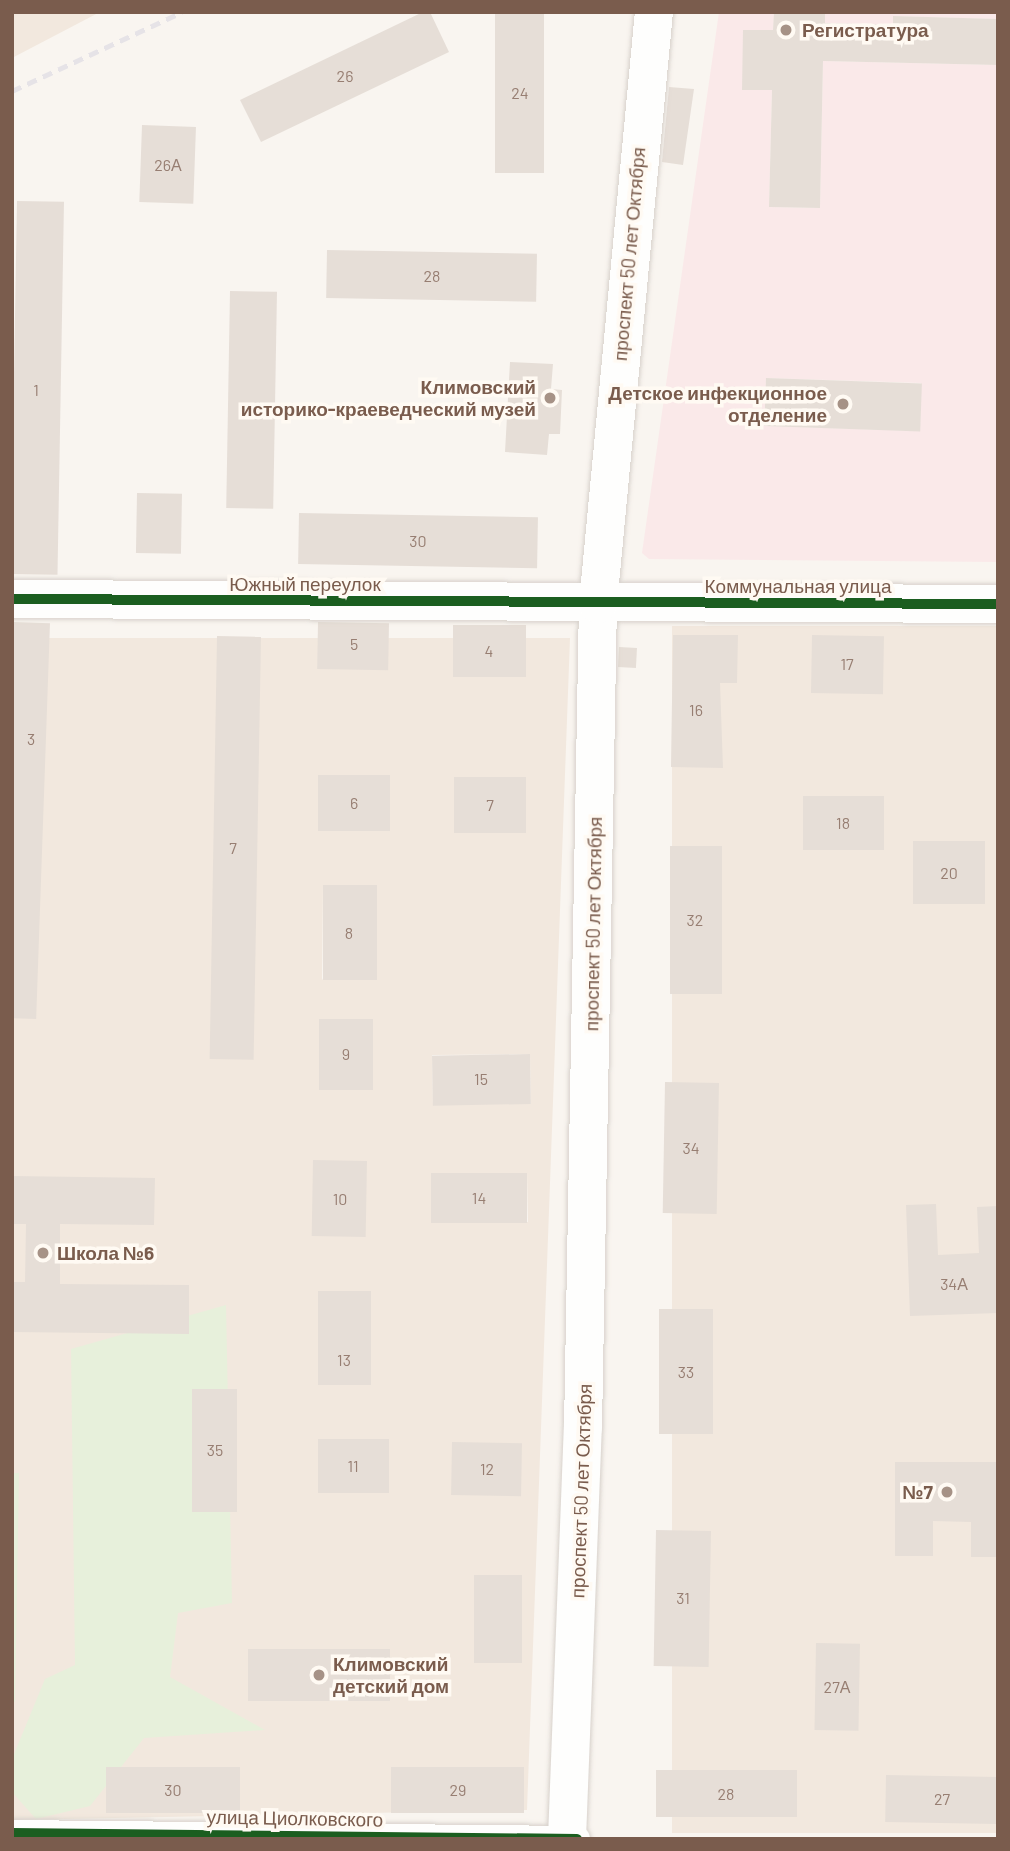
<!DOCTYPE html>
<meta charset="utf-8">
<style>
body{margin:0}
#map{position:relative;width:1010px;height:1851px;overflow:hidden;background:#f9f5f0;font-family:Barlow,sans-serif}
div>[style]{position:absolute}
.residential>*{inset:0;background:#f2e8de;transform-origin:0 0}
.medical>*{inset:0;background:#fae9e9}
.green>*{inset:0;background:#e7f0db}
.building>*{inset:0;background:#e6ded7;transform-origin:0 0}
.roads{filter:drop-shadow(0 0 2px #d7d1cb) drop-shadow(0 0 2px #d7d1cb)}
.street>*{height:26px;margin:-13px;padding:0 13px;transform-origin:13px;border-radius:13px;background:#fefefd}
.secondary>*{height:38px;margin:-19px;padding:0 19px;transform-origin:19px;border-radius:19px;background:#fefefd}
.rail>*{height:5px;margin-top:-2.5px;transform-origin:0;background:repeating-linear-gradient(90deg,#e6e3e7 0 10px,transparent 0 17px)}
.cycleway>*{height:10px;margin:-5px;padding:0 5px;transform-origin:5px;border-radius:5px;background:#1b5e20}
.dots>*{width:19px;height:19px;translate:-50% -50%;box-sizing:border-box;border:4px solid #fffaf3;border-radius:50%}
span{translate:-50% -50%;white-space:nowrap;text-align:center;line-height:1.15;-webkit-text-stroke:7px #fffaf3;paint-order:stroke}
.number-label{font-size:16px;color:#977e72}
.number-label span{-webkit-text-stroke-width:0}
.poi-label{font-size:19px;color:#7a5c4d;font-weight:700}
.left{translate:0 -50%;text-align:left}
.right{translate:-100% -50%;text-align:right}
.street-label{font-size:19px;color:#7a5c4d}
.frame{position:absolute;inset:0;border:14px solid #7a5c4d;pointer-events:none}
</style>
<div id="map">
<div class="residential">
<i style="clip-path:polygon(12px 12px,100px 12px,12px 58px)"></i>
<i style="left:672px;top:626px;width:326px;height:1207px"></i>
<i style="clip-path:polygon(evenodd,12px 638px,570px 638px,527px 1810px,12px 1820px,12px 638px,323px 885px,377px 885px,322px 980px,322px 979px,323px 885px,12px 638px,530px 1054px,531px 1104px,433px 1104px,432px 1055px,530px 1054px,12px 638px,527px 1173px,528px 1222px,432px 1223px,432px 1173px,527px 1173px)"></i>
</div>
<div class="medical">
<i style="clip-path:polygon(evenodd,719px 12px,774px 12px,769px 207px,820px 208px,823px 61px,998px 65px,998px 562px,649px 559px,642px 553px,719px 12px,766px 378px,921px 383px,920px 431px,765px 426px,766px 378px)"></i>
<i style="clip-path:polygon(825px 12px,998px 12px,998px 19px,893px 16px,893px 25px,825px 23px)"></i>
</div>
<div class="green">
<i style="clip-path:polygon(226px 1305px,232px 1603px,178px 1613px,170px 1677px,265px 1730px,144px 1738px,90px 1806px,36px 1819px,12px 1792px,12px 1759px,45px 1679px,75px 1665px,71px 1349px)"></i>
<i style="clip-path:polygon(12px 1473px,19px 1473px,15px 1702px,12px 1701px)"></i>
</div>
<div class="building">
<i style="clip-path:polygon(423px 12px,430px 12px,449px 52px,261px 142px,240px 100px)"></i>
<i style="left:495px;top:12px;width:49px;height:161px"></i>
<i style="clip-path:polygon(774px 12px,825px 12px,825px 23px,893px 25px,893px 16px,998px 19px,998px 65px,823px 61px,820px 208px,769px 207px,772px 90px,742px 90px,743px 30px,773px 30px)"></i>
<i style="clip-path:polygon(669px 87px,694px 89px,683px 165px,662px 162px)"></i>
<i style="left:142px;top:125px;width:54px;height:77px;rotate:2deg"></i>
<i style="left:17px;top:201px;width:47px;height:373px;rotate:1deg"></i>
<i style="left:327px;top:250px;width:210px;height:48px;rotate:1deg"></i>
<i style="left:230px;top:291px;width:47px;height:217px;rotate:1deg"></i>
<i style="clip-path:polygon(510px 362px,553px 364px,551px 389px,562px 390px,560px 434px,549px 434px,547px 455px,505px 452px)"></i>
<i style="left:766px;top:378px;width:156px;height:48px;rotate:2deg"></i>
<i style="left:137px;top:493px;width:45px;height:60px;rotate:1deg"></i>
<i style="left:299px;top:513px;width:239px;height:51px;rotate:1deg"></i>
<i style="left:12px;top:622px;width:38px;height:396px;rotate:2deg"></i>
<i style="left:318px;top:622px;width:71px;height:47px;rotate:1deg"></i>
<i style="left:453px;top:625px;width:73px;height:52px"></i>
<i style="clip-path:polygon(673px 635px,738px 635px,737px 683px,720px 683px,723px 768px,671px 767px)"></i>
<i style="left:812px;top:635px;width:72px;height:58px;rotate:1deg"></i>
<i style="left:217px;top:636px;width:44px;height:423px;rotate:1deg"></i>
<i style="left:619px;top:647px;width:18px;height:20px;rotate:3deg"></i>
<i style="left:318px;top:775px;width:72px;height:56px"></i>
<i style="left:454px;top:777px;width:72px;height:56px"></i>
<i style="left:803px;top:796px;width:81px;height:54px"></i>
<i style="left:913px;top:841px;width:72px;height:63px"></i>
<i style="left:670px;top:846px;width:52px;height:148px"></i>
<i style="left:323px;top:885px;width:54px;height:95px"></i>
<i style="left:319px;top:1019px;width:54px;height:71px"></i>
<i style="left:530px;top:1054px;width:50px;height:98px;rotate:89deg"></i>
<i style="left:665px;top:1082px;width:54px;height:131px;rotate:1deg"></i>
<i style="left:313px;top:1160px;width:54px;height:76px;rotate:1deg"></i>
<i style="left:431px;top:1173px;width:96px;height:50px"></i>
<i style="clip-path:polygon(12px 1176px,155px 1178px,154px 1225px,60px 1224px,60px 1284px,189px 1285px,189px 1334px,12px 1332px,12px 1282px,25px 1282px,26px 1224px,12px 1224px)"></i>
<i style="clip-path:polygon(936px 1204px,938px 1255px,979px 1253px,977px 1207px,998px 1206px,998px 1313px,910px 1316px,906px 1205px)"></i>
<i style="left:318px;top:1291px;width:53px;height:94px"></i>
<i style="left:659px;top:1309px;width:54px;height:125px"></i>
<i style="left:192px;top:1389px;width:45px;height:123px"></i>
<i style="left:318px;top:1439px;width:71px;height:54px"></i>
<i style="left:452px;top:1442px;width:70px;height:53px;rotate:1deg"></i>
<i style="clip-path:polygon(895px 1462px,998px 1462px,998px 1557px,971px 1557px,971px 1522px,933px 1521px,933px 1556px,895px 1556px)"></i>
<i style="left:656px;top:1530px;width:55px;height:136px;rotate:1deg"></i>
<i style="left:474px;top:1575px;width:48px;height:88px"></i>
<i style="left:816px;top:1643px;width:44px;height:87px;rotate:1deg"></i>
<i style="left:248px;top:1649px;width:142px;height:52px"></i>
<i style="left:106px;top:1767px;width:134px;height:46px"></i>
<i style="left:391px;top:1767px;width:133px;height:46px"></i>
<i style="left:656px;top:1770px;width:141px;height:47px"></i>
<i style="left:886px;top:1775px;width:112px;height:47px;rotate:1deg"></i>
</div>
<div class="roads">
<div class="street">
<i style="left:12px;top:1833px;width:565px;rotate:0.61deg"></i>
</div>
<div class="secondary">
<i style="left:12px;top:599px;width:986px;rotate:0.29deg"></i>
<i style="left:567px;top:1839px;width:411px;rotate:-87.8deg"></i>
<i style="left:583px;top:1428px;width:824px;rotate:-88.96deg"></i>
<i style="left:598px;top:604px;width:595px;rotate:-84.6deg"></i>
</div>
</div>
<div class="rail">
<i style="left:12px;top:91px;width:187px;rotate:-24.9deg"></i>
</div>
<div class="cycleway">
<i style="left:12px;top:599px;width:986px;rotate:0.29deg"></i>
<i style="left:12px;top:1833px;width:565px;rotate:0.61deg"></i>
</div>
<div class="dots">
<i style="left:786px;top:30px;background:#a69286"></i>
<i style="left:550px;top:398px;background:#a69286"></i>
<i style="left:843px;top:404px;background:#a69286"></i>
<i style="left:43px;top:1253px;background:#a69286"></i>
<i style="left:947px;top:1492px;background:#a69286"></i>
<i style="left:319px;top:1675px;background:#a69286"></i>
</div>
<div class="number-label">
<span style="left:345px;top:76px">26</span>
<span style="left:520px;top:93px">24</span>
<span style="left:168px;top:165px">26А</span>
<span style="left:432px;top:276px">28</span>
<span style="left:36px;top:390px">1</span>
<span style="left:418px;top:541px">30</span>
<span style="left:354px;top:644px">5</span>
<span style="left:489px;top:651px">4</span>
<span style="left:847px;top:664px">17</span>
<span style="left:696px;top:710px">16</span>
<span style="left:31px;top:739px">3</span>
<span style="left:354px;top:803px">6</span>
<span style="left:490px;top:805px">7</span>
<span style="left:843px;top:823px">18</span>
<span style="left:233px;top:848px">7</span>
<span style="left:949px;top:873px">20</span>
<span style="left:695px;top:920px">32</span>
<span style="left:349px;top:933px">8</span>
<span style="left:346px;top:1054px">9</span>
<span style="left:481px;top:1079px">15</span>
<span style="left:691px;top:1148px">34</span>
<span style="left:479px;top:1198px">14</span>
<span style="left:340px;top:1199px">10</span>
<span style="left:954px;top:1284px">34А</span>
<span style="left:344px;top:1360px">13</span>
<span style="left:686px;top:1372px">33</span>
<span style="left:215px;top:1450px">35</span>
<span style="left:353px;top:1466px">11</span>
<span style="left:487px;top:1469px">12</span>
<span style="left:683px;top:1598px">31</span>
<span style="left:837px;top:1687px">27А</span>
<span style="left:173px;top:1790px">30</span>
<span style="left:458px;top:1790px">29</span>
<span style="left:726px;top:1794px">28</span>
<span style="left:942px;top:1799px">27</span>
</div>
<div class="poi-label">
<span class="left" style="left:802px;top:30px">Регистратура</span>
<span class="right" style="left:536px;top:398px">Климовский<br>историко-краеведческий музей</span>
<span class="right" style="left:827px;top:404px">Детское инфекционное<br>отделение</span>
<span class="left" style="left:57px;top:1253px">Школа №6</span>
<span class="right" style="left:933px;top:1492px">№7</span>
<span class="left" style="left:333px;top:1675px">Климовский<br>детский дом</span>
</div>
<div class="street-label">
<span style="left:629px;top:254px;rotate:-85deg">проспект 50 лет Октября</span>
<span style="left:305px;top:584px">Южный переулок</span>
<span style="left:798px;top:586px">Коммунальная улица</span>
<span style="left:593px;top:924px;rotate:-89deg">проспект 50 лет Октября</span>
<span style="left:581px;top:1491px;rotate:-88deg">проспект 50 лет Октября</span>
<span style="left:295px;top:1818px;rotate:1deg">улица Циолковского</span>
</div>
<div class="frame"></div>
</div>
